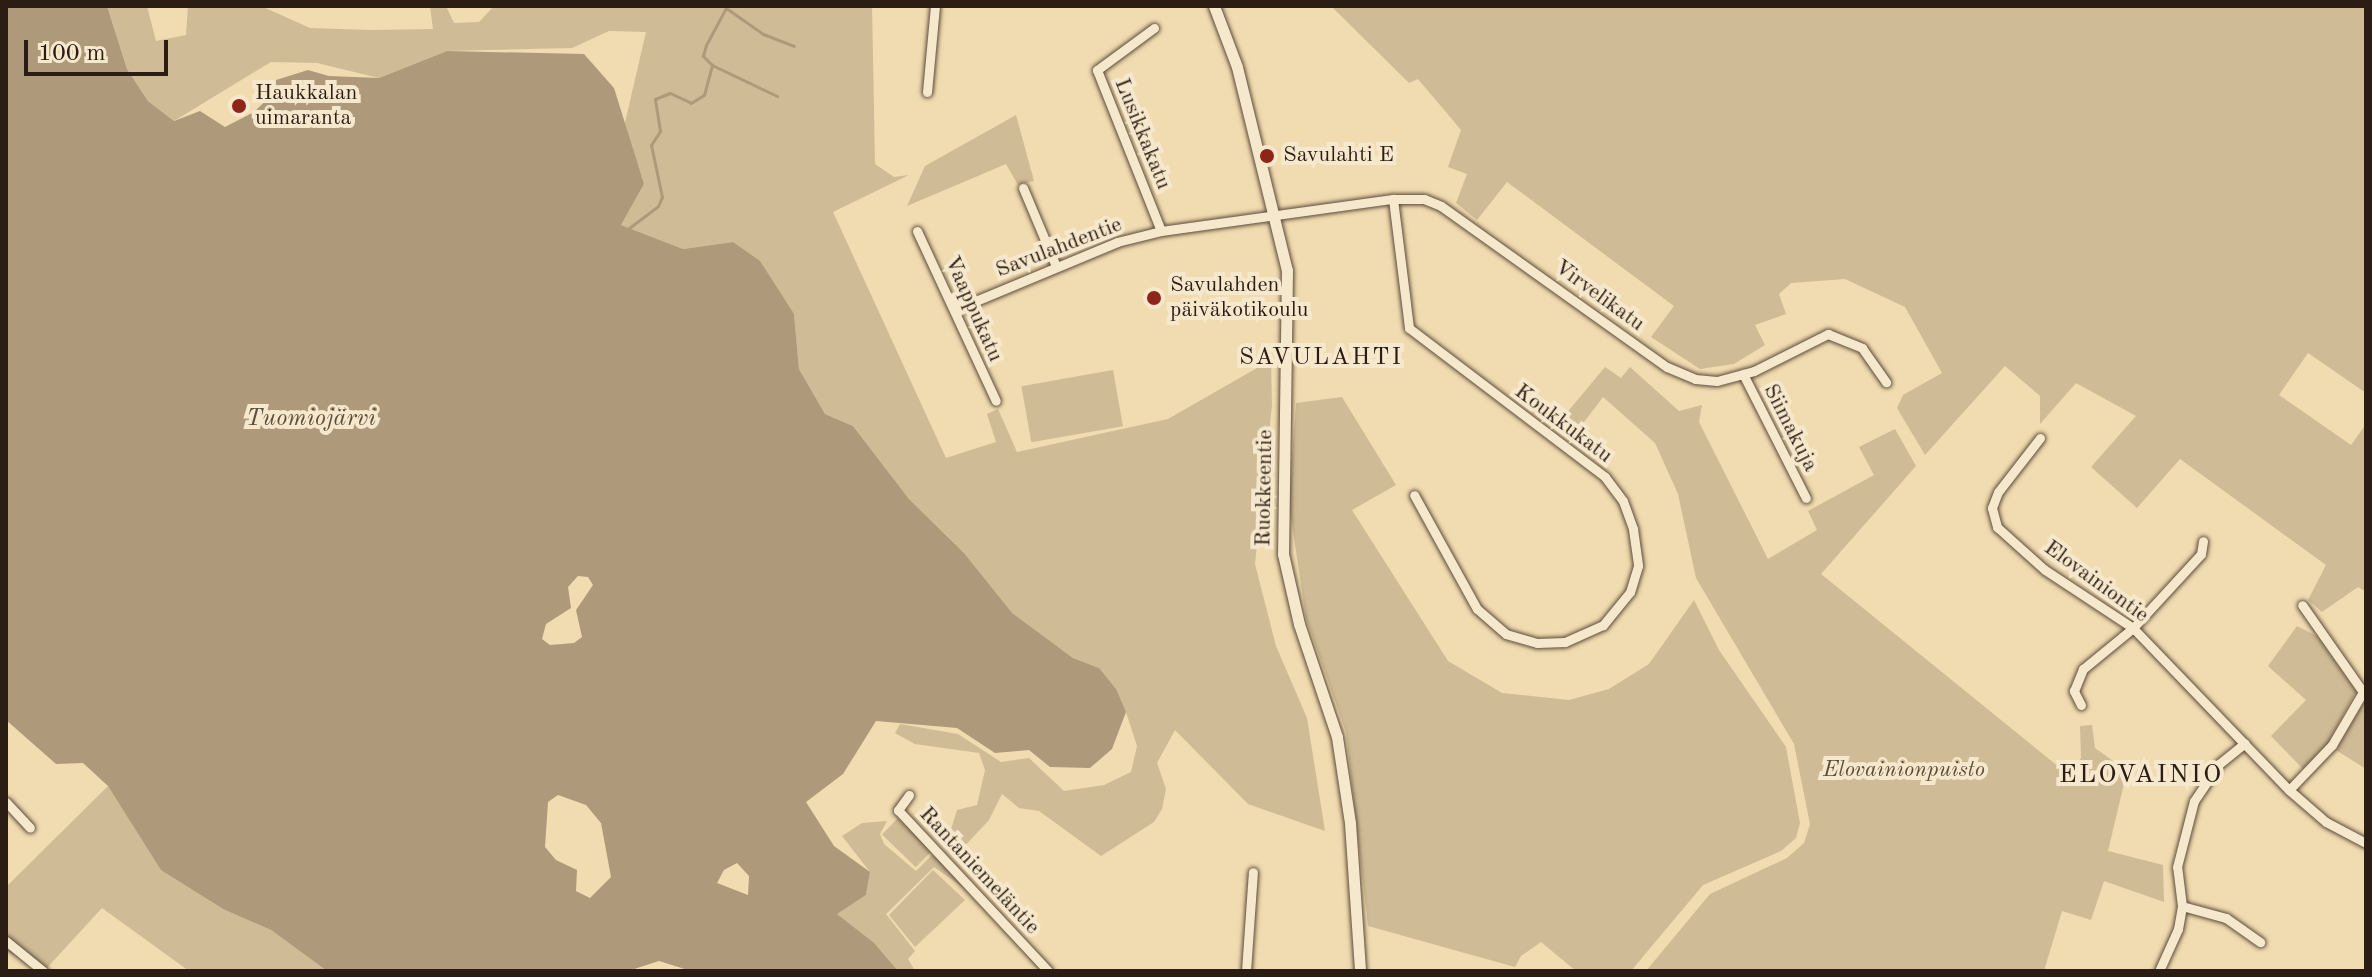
<!DOCTYPE html>
<meta charset="utf-8">
<style>
body{margin:0}
#map{position:relative;width:2372px;height:977px;overflow:hidden;background:#f1dbb0;font-family:"Old Standard TT",serif}
div>[style]{position:absolute}
.green>*{inset:0;background:#cfbb95;transform-origin:0 0}
.water>*{inset:0;background:#ae9a7b}
.stream>*{height:3px;margin:-1.5px;padding:0 1.5px;transform-origin:1.5px;border-radius:1.5px;background:#ae9a7b}
.roads{filter:drop-shadow(0 0 2px #5c4c3b) drop-shadow(0 0 2px #5c4c3b)}
.minor>*{height:9px;margin:-4.5px;padding:0 4.5px;transform-origin:4.5px;border-radius:4.5px;background:#f6e8cc}
.tertiary>*{height:11px;margin:-5.5px;padding:0 5.5px;transform-origin:5.5px;border-radius:5.5px;background:#f6e8cc}
.dots>*{width:22px;height:22px;translate:-50% -50%;box-sizing:border-box;border:4px solid #f6e8cc;border-radius:50%}
span{translate:-50% -50%;white-space:nowrap;text-align:center;line-height:1.15;-webkit-text-stroke:8px #f6e8cc;paint-order:stroke}
.poi-label{font-size:22px;color:#2b1c14}
.left{translate:0 -50%;text-align:left}
.street-label{font-size:22px;color:#2b1c14}
.park-label{font-size:22px;color:#5c4c3b;font-style:italic}
.neighbourhood-label{font-size:24px;color:#2b1c14;letter-spacing:2px}
.water-label{font-size:24px;color:#5f4e3d;font-style:italic}
.quarter-label{font-size:26px;color:#2b1c14;letter-spacing:2px}
.frame{position:absolute;inset:0;border:8px solid #2b1c14;pointer-events:none}
.scale{position:absolute;left:24px;top:40px;width:144px;height:36px;box-sizing:border-box;border:4px solid #2b1c14;border-top:0;padding-left:10px;font-size:24px;line-height:28px;white-space:nowrap;color:#2b1c14;-webkit-text-stroke:6px #f6e8cc;paint-order:stroke}
</style>
<div id="map">
<div class="green">
<i style="clip-path:polygon(107px 6px,147px 6px,156px 41px,186px 35px,188px 6px,261px 6px,310px 28px,371px 30px,433px 29px,430px 6px,446px 6px,454px 23px,479px 22px,494px 6px,872px 6px,875px 164px,894px 177px,909px 175px,833px 212px,946px 458px,996px 442px,987px 414px,998px 409px,1017px 452px,1168px 419px,1271px 360px,1272px 405px,1255px 564px,1276px 646px,1307px 718px,1325px 831px,1248px 804px,1175px 730px,1157px 763px,1166px 789px,1162px 809px,1154px 822px,1101px 856px,1039px 811px,1019px 808px,1002px 794px,989px 820px,961px 850px,945px 849px,957px 810px,977px 805px,985px 770px,979px 753px,915px 744px,895px 733px,900px 724px,958px 734px,1001px 762px,1029px 758px,1064px 791px,1104px 785px,1131px 772px,1137px 746px,1126px 712px,1099px 668px,1073px 658px,1011px 613px,964px 553px,909px 499px,853px 426px,825px 414px,799px 369px,794px 314px,733px 242px,683px 249px,621px 225px,644px 184px,624px 127px,646px 32px,609px 31px,572px 48px,447px 51px,379px 78px,317px 63px,271px 62px,174px 121px,148px 101px,127px 69px)"></i>
<i style="clip-path:polygon(1331px 6px,2366px 6px,2366px 393px,2308px 353px,2279px 395px,2351px 445px,2366px 424px,2366px 592px,2358px 587px,2322px 612px,2308px 600px,2326px 565px,2180px 459px,2137px 508px,2091px 467px,2136px 416px,2076px 383px,2040px 424px,2040px 396px,2005px 366px,1925px 455px,1897px 408px,1903px 395px,1942px 373px,1905px 307px,1845px 279px,1791px 283px,1779px 294px,1786px 314px,1755px 325px,1765px 345px,1734px 364px,1700px 369px,1651px 337px,1674px 306px,1507px 182px,1477px 220px,1456px 203px,1467px 174px,1448px 167px,1461px 130px,1418px 79px,1409px 83px)"></i>
<i style="clip-path:polygon(1016px 115px,1034px 181px,1018px 185px,1006px 164px,907px 206px,925px 166px)"></i>
<i style="clip-path:polygon(1605px 367px,1621px 378px,1630px 367px,1679px 411px,1702px 405px,1699px 422px,1768px 559px,1817px 530px,1808px 511px,1874px 475px,1859px 447px,1895px 429px,1916px 466px,1821px 574px,2070px 776px,2081px 758px,2080px 726px,2092px 725px,2095px 748px,2127px 771px,2108px 851px,2163px 865px,2164px 902px,2104px 881px,2091px 920px,2062px 911px,2044px 971px,1646px 971px,1710px 894px,1787px 858px,1804px 843px,1810px 824px,1794px 744px,1696px 578px,1678px 494px,1655px 443px,1603px 397px,1581px 426px,1565px 415px)"></i>
<i style="left:1113px;top:370px;width:57px;height:93px;rotate:80deg"></i>
<i style="clip-path:polygon(1342px 397px,1396px 485px,1352px 510px,1448px 661px,1502px 693px,1569px 700px,1609px 689px,1649px 664px,1694px 600px,1719px 650px,1786px 747px,1800px 823px,1796px 838px,1781px 851px,1703px 885px,1631px 971px,1576px 971px,1541px 942px,1521px 956px,1515px 967px,1368px 926px,1346px 732px,1306px 618px,1289px 504px,1296px 403px)"></i>
<i style="clip-path:polygon(2297px 626px,2317px 636px,2356px 691px,2328px 743px,2303px 769px,2271px 736px,2306px 700px,2268px 666px)"></i>
<i style="clip-path:polygon(2365px 699px,2366px 700px,2366px 769px,2336px 750px)"></i>
<i style="clip-path:polygon(108px 786px,125px 812px,225px 910px,271px 930px,327px 971px,189px 971px,102px 908px,44px 971px,6px 951px,6px 887px)"></i>
<i style="left:898px;top:818px;width:47px;height:23px;rotate:44deg"></i>
<i style="clip-path:polygon(887px 821px,880px 834px,884px 844px,916px 871px,932px 855px,939px 859px,968px 891px,934px 867px,886px 914px,915px 951px,908px 959px,915px 971px,877px 971px,836px 914px,866px 895px,870px 872px,842px 836px,862px 823px)"></i>
<i style="clip-path:polygon(933px 870px,965px 900px,915px 947px,889px 915px)"></i>
</div>
<div class="water">
<i style="clip-path:polygon(evenodd,6px 6px,107px 6px,127px 69px,148px 101px,174px 121px,200px 111px,225px 127px,254px 112px,276px 91px,276px 80px,308px 70px,329px 76px,379px 78px,447px 51px,584px 54px,614px 88px,644px 184px,621px 225px,683px 249px,733px 242px,760px 261px,794px 314px,799px 369px,825px 414px,853px 426px,909px 499px,964px 553px,1012px 613px,1073px 658px,1099px 668px,1116px 689px,1126px 712px,1112px 749px,1090px 768px,1050px 767px,1029px 750px,995px 753px,957px 728px,876px 721px,843px 774px,806px 802px,834px 846px,870px 872px,866px 895px,837px 914px,874px 943px,898px 971px,691px 971px,659px 961px,628px 971px,327px 971px,271px 930px,225px 910px,161px 870px,108px 786px,83px 763px,56px 764px,6px 720px,6px 6px,578px 576px,588px 577px,593px 585px,576px 610px,582px 637px,574px 643px,550px 645px,542px 639px,546px 624px,571px 608px,568px 587px,578px 576px,6px 6px,558px 795px,586px 805px,601px 823px,611px 877px,590px 898px,576px 891px,577px 870px,556px 860px,545px 847px,548px 802px,558px 795px,6px 6px,737px 863px,749px 876px,748px 895px,717px 883px,724px 870px,737px 863px)"></i>
</div>
<div class="stream">
<i style="left:726px;top:8px;width:45px;rotate:35.1deg"></i>
<i style="left:763px;top:34px;width:33px;rotate:21deg"></i>
<i style="left:712px;top:65px;width:72px;rotate:25.5deg"></i>
<i style="left:629px;top:228px;width:36px;rotate:-37deg"></i>
<i style="left:658px;top:206px;width:10px;rotate:-66deg"></i>
<i style="left:662px;top:197px;width:53px;rotate:-101.9deg"></i>
<i style="left:651px;top:145px;width:17px;rotate:-57deg"></i>
<i style="left:660px;top:131px;width:32px;rotate:-99deg"></i>
<i style="left:655px;top:99px;width:16px;rotate:-22deg"></i>
<i style="left:670px;top:93px;width:23px;rotate:25deg"></i>
<i style="left:691px;top:103px;width:15px;rotate:-32deg"></i>
<i style="left:704px;top:95px;width:31px;rotate:-75deg"></i>
<i style="left:712px;top:65px;width:13px;rotate:-135deg"></i>
<i style="left:703px;top:56px;width:11px;rotate:-75deg"></i>
<i style="left:706px;top:45px;width:44px;rotate:-61.7deg"></i>
</div>
<div class="roads">
<div class="minor">
<i style="left:1154px;top:28px;width:71px;rotate:143.6deg"></i>
<i style="left:1097px;top:70px;width:173px;rotate:68.3deg"></i>
<i style="left:927px;top:92px;width:86px;rotate:-84.7deg"></i>
<i style="left:1023px;top:188px;width:85px;rotate:67.1deg"></i>
<i style="left:1393px;top:199px;width:130px;rotate:82.9deg"></i>
<i style="left:1409px;top:328px;width:246px;rotate:37.2deg"></i>
<i style="left:1605px;top:477px;width:30px;rotate:53deg"></i>
<i style="left:1623px;top:501px;width:30px;rotate:70deg"></i>
<i style="left:1633px;top:529px;width:37px;rotate:82deg"></i>
<i style="left:1638px;top:566px;width:27px;rotate:107deg"></i>
<i style="left:1630px;top:592px;width:43px;rotate:129.3deg"></i>
<i style="left:1603px;top:625px;width:42px;rotate:155.9deg"></i>
<i style="left:1565px;top:642px;width:28px;rotate:178deg"></i>
<i style="left:1537px;top:643px;width:32px;rotate:-164deg"></i>
<i style="left:1506px;top:634px;width:38px;rotate:-139deg"></i>
<i style="left:1477px;top:609px;width:130px;rotate:-118.9deg"></i>
<i style="left:917px;top:231px;width:187px;rotate:65.1deg"></i>
<i style="left:954px;top:310px;width:177px;rotate:-22.6deg"></i>
<i style="left:1117px;top:242px;width:45px;rotate:-14deg"></i>
<i style="left:1161px;top:231px;width:234px;rotate:-7.9deg"></i>
<i style="left:1393px;top:199px;width:31px"></i>
<i style="left:1424px;top:199px;width:18px;rotate:22deg"></i>
<i style="left:1441px;top:206px;width:277px;rotate:35.5deg"></i>
<i style="left:1667px;top:367px;width:30px;rotate:23deg"></i>
<i style="left:1695px;top:379px;width:22px;rotate:5deg"></i>
<i style="left:1717px;top:381px;width:38px;rotate:-15deg"></i>
<i style="left:1754px;top:371px;width:83px;rotate:-26.6deg"></i>
<i style="left:1828px;top:334px;width:37px;rotate:22deg"></i>
<i style="left:1862px;top:348px;width:42px;rotate:54.8deg"></i>
<i style="left:1743px;top:374px;width:139px;rotate:63.1deg"></i>
<i style="left:2040px;top:438px;width:68px;rotate:127.9deg"></i>
<i style="left:1998px;top:492px;width:17px;rotate:111deg"></i>
<i style="left:1992px;top:508px;width:20px;rotate:75deg"></i>
<i style="left:1997px;top:527px;width:64px;rotate:41.9deg"></i>
<i style="left:2045px;top:570px;width:105px;rotate:33.4deg"></i>
<i style="left:2133px;top:628px;width:225px;rotate:46.1deg"></i>
<i style="left:2289px;top:790px;width:49px;rotate:40.9deg"></i>
<i style="left:2326px;top:822px;width:45px;rotate:27.7deg"></i>
<i style="left:2081px;top:705px;width:16px;rotate:-117deg"></i>
<i style="left:2074px;top:691px;width:24px;rotate:-68deg"></i>
<i style="left:2083px;top:669px;width:65px;rotate:-39.4deg"></i>
<i style="left:2133px;top:628px;width:100px;rotate:-47.4deg"></i>
<i style="left:2201px;top:554px;width:13px;rotate:-81deg"></i>
<i style="left:2289px;top:790px;width:62px;rotate:-46.3deg"></i>
<i style="left:2332px;top:745px;width:61px;rotate:-59.7deg"></i>
<i style="left:2363px;top:692px;width:106px;rotate:-125deg"></i>
<i style="left:909px;top:795px;width:19px;rotate:126deg"></i>
<i style="left:898px;top:810px;width:220px;rotate:47deg"></i>
<i style="left:6px;top:802px;width:35px;rotate:47deg"></i>
<i style="left:2182px;top:906px;width:46px;rotate:15.3deg"></i>
<i style="left:2226px;top:918px;width:42px;rotate:35.2deg"></i>
<i style="left:6px;top:941px;width:48px;rotate:39deg"></i>
<i style="left:1246px;top:971px;width:99px;rotate:-86deg"></i>
<i style="left:2159px;top:971px;width:46px;rotate:-65.7deg"></i>
<i style="left:2178px;top:929px;width:23px;rotate:-80deg"></i>
<i style="left:2182px;top:906px;width:39px;rotate:-97deg"></i>
<i style="left:2177px;top:867px;width:68px;rotate:-75.6deg"></i>
<i style="left:2194px;top:801px;width:45px;rotate:-56deg"></i>
<i style="left:2219px;top:764px;width:33px;rotate:-39deg"></i>
</div>
<div class="tertiary">
<i style="left:1214px;top:6px;width:65px;rotate:69.3deg"></i>
<i style="left:1237px;top:67px;width:209px;rotate:76.2deg"></i>
<i style="left:1287px;top:270px;width:284px;rotate:90.8deg"></i>
<i style="left:1283px;top:554px;width:72px;rotate:77.1deg"></i>
<i style="left:1299px;top:624px;width:119px;rotate:71.4deg"></i>
<i style="left:1337px;top:737px;width:87px;rotate:81.4deg"></i>
<i style="left:1350px;top:823px;width:148px;rotate:86.1deg"></i>
</div>
</div>
<div class="dots">
<i style="left:239px;top:106px;background:#8f2418"></i>
<i style="left:1267px;top:156px;background:#8f2418"></i>
<i style="left:1154px;top:298px;background:#8f2418"></i>
</div>
<div class="poi-label">
<span class="left" style="left:255px;top:106px">Haukkalan<br>uimaranta</span>
<span class="left" style="left:1283px;top:156px">Savulahti E</span>
<span class="left" style="left:1170px;top:298px">Savulahden<br>päiväkotikoulu</span>
</div>
<div class="street-label">
<span style="left:1142px;top:134px;rotate:68deg">Lusikkakatu</span>
<span style="left:1059px;top:248px;rotate:-21deg">Savulahdentie</span>
<span style="left:1599px;top:296px;rotate:36deg">Virvelikatu</span>
<span style="left:973px;top:309px;rotate:66deg">Vaappukatu</span>
<span style="left:1563px;top:424px;rotate:37deg">Koukkukatu</span>
<span style="left:1790px;top:428px;rotate:63deg">Siimakuja</span>
<span style="left:1265px;top:488px;rotate:-89deg">Ruokkeentie</span>
<span style="left:2096px;top:582px;rotate:36deg">Elovainiontie</span>
<span style="left:979px;top:871px;rotate:47deg">Rantaniemeläntie</span>
</div>
<div class="park-label">
<span style="left:1904px;top:771px">Elovainionpuisto</span>
</div>
<div class="neighbourhood-label">
<span style="left:1321px;top:359px">SAVULAHTI</span>
</div>
<div class="water-label">
<span style="left:311px;top:420px">Tuomiojärvi</span>
</div>
<div class="quarter-label">
<span style="left:2141px;top:776px">ELOVAINIO</span>
</div>
<div class="frame"></div>
<div class="scale">100 m</div>
</div>
